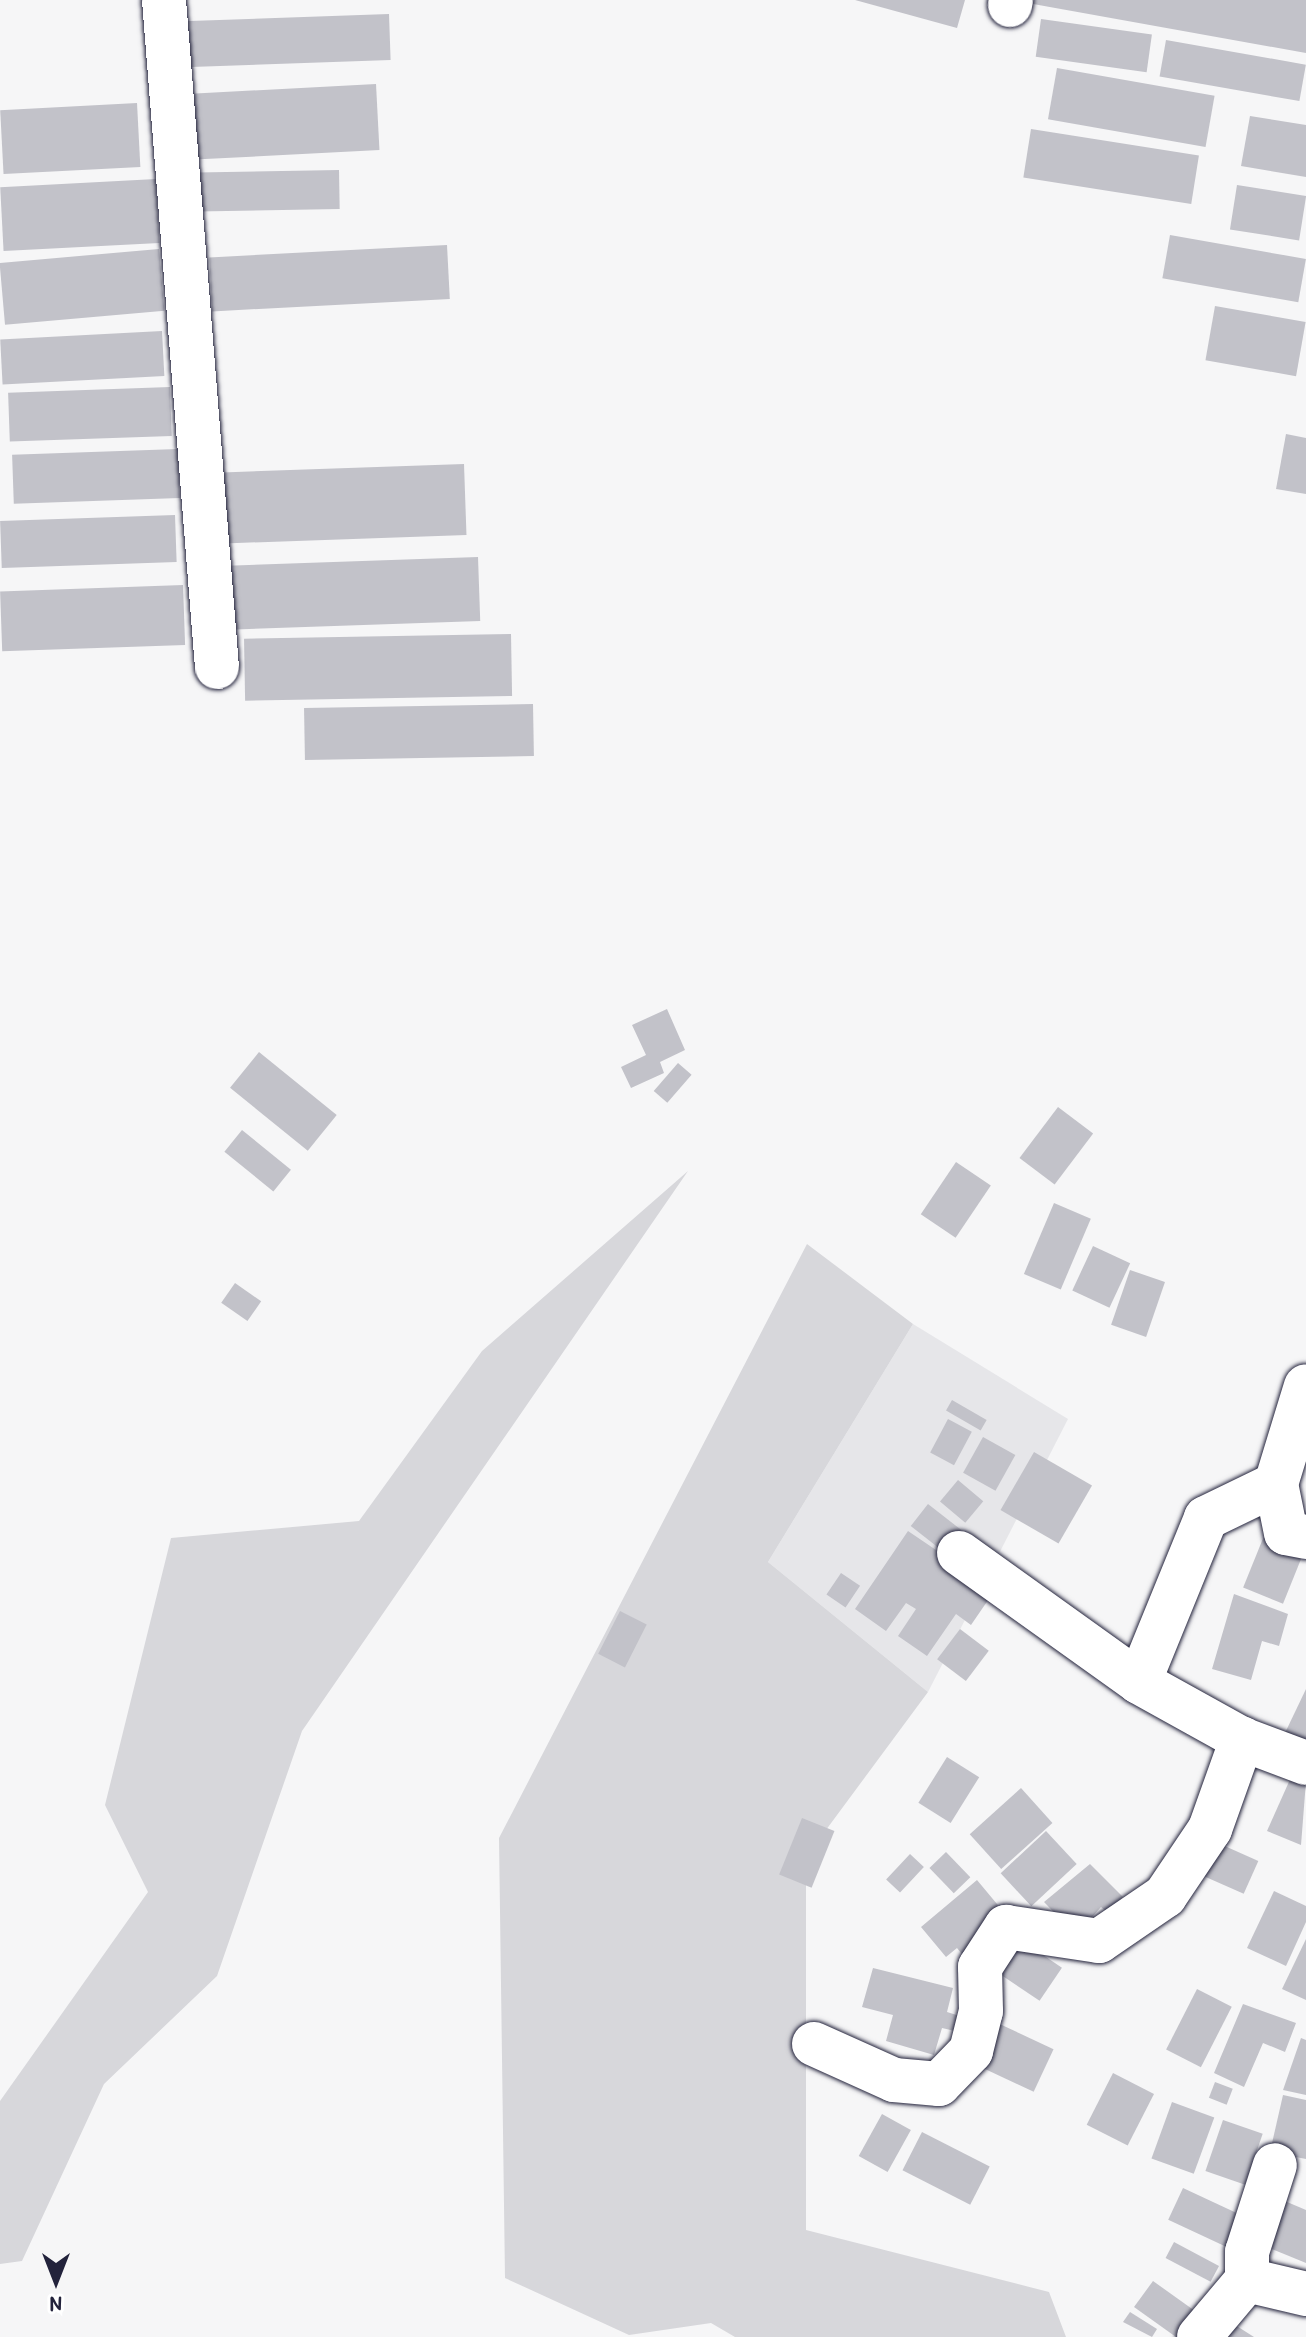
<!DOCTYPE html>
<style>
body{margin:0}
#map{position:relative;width:1306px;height:2337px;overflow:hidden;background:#f6f6f7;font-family:"Patrick Hand",sans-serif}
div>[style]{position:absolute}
.built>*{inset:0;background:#e6e6e9}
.green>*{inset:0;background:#d7d7db}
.building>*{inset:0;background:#c2c2c9;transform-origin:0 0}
.roads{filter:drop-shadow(0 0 2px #22223b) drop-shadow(0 0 2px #22223b)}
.minor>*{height:44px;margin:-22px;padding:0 22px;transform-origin:22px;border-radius:22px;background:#fff}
span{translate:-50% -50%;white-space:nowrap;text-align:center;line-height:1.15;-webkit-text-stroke:8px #fff;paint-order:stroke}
.north{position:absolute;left:16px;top:2241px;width:80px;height:80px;-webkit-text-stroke:6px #fff;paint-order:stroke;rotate:180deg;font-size:22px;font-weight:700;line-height:32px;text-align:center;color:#22223b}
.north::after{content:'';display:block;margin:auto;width:28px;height:36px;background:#22223b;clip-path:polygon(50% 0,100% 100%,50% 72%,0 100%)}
</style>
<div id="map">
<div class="built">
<i style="clip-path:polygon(913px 1324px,1068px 1419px,928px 1692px,768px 1562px)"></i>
</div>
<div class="green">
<i style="clip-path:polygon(688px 1171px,302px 1731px,217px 1976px,104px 2084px,22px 2261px,0 2264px,0 2101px,148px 1892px,105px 1805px,171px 1538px,359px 1521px,482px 1351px)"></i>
<i style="clip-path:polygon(807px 1244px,913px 1324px,768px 1562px,928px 1692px,806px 1857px,806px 2230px,1049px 2292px,1066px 2337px,735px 2337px,711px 2323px,629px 2335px,505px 2278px,499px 1838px)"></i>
</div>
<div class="building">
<i style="clip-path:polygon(855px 0,965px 0,957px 28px)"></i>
<i style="clip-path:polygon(1023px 0,1306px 0,1306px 53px,1022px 2px)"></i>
<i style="left:389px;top:14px;width:46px;height:214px;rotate:88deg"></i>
<i style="left:1041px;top:19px;width:112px;height:38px;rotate:8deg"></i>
<i style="left:1166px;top:40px;width:142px;height:37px;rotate:10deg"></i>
<i style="left:1057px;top:68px;width:160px;height:52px;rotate:10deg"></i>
<i style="left:376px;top:84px;width:66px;height:190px;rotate:87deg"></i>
<i style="left:137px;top:103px;width:64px;height:137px;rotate:87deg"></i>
<i style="clip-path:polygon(1250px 116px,1306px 125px,1306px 177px,1241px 166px)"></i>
<i style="left:1031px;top:129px;width:170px;height:49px;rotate:9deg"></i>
<i style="left:339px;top:170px;width:39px;height:142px;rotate:89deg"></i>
<i style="left:156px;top:179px;width:64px;height:156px;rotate:87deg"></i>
<i style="left:1237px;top:185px;width:70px;height:45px;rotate:9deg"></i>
<i style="left:1170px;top:235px;width:138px;height:44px;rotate:10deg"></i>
<i style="left:447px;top:245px;width:54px;height:238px;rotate:87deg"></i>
<i style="left:159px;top:249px;width:62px;height:160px;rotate:85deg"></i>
<i style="left:1215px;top:306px;width:92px;height:55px;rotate:10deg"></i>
<i style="left:162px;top:331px;width:45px;height:162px;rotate:87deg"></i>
<i style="left:170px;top:387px;width:49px;height:162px;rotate:88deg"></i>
<i style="clip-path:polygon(1286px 434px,1306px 438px,1306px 494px,1276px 489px)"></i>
<i style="left:178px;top:449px;width:49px;height:166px;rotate:88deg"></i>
<i style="left:464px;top:464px;width:71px;height:249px;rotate:88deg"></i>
<i style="left:175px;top:515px;width:47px;height:175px;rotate:88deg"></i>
<i style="left:478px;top:557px;width:64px;height:258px;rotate:88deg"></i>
<i style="left:183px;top:585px;width:60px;height:183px;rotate:88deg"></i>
<i style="left:511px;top:634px;width:62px;height:267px;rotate:89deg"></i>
<i style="left:533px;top:704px;width:52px;height:229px;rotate:89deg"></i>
<i style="clip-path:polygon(667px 1009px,685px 1050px,660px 1062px,664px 1073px,631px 1088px,621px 1067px,646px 1055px,632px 1025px)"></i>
<i style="left:259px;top:1052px;width:100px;height:46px;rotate:39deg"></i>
<i style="left:678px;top:1063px;width:18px;height:37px;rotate:41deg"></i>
<i style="left:1058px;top:1107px;width:44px;height:64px;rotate:37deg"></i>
<i style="left:242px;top:1130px;width:63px;height:28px;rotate:39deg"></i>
<i style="left:956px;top:1162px;width:42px;height:63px;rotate:34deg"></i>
<i style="left:1054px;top:1203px;width:40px;height:77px;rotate:23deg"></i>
<i style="left:1093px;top:1246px;width:41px;height:49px;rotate:25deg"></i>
<i style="left:1130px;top:1270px;width:37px;height:58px;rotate:19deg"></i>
<i style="left:235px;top:1283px;width:32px;height:24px;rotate:35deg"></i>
<i style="left:952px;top:1400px;width:40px;height:12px;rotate:30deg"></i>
<i style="left:948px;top:1419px;width:27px;height:38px;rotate:28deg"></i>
<i style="left:983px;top:1437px;width:37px;height:41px;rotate:29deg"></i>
<i style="left:1034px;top:1452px;width:67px;height:67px;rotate:30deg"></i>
<i style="left:958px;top:1480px;width:33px;height:28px;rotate:40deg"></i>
<i style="left:928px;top:1504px;width:42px;height:28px;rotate:38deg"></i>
<i style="clip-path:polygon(908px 1531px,995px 1590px,971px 1625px,956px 1614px,927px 1656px,898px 1636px,916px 1609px,906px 1603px,886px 1631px,855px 1609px)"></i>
<i style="left:1266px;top:1531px;width:43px;height:61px;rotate:22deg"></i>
<i style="left:841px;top:1573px;width:23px;height:26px;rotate:34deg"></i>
<i style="clip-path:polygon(1234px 1594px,1288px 1614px,1279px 1646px,1262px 1641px,1251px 1680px,1212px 1669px)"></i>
<i style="left:620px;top:1611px;width:30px;height:48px;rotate:27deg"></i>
<i style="left:960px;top:1629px;width:36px;height:38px;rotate:37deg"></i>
<i style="clip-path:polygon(1306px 1689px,1306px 1745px,1284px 1735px)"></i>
<i style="left:947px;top:1757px;width:38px;height:54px;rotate:32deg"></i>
<i style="clip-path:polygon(1292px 1775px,1306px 1781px,1301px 1845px,1267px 1831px)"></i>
<i style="left:1021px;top:1788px;width:47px;height:69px;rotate:48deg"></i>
<i style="left:802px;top:1818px;width:35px;height:61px;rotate:22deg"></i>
<i style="left:1046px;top:1831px;width:45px;height:62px;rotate:47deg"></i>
<i style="left:1209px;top:1839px;width:54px;height:36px;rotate:24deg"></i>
<i style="left:946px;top:1852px;width:35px;height:23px;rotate:46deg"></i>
<i style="left:910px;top:1854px;width:19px;height:35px;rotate:43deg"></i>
<i style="clip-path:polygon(1090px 1864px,1123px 1897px,1107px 1912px,1101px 1907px,1076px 1935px,1044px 1902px)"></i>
<i style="clip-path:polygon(977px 1880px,1002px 1910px,977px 1930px,987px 1942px,966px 1959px,957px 1948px,946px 1957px,921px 1927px)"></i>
<i style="clip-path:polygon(1274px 1891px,1306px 1906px,1306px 1922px,1286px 1966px,1247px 1948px)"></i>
<i style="left:1018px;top:1938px;width:53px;height:40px;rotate:34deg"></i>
<i style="clip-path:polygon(1306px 1939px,1306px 2000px,1282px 1989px)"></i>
<i style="clip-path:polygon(873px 1968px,953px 1988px,947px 2012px,963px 2017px,959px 2032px,942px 2028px,934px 2055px,886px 2041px,893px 2015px,862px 2007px)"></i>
<i style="left:1197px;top:1989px;width:39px;height:68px;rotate:27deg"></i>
<i style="clip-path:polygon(1243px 2004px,1296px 2023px,1285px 2052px,1263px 2043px,1244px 2087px,1214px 2073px)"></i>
<i style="left:991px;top:2020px;width:69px;height:47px;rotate:25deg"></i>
<i style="clip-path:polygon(1301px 2038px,1306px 2040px,1306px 2095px,1283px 2090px)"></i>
<i style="left:1113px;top:2073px;width:46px;height:58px;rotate:27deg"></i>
<i style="left:1215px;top:2082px;width:19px;height:17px;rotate:21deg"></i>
<i style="clip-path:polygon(1283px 2095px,1306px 2100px,1306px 2159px,1270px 2152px)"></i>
<i style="left:1172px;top:2102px;width:45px;height:60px;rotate:20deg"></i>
<i style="left:882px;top:2114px;width:33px;height:48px;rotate:29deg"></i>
<i style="left:1223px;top:2120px;width:42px;height:54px;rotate:19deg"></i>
<i style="left:922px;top:2132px;width:76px;height:43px;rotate:27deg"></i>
<i style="left:1183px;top:2188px;width:71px;height:35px;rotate:25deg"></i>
<i style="clip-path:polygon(1280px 2199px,1306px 2210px,1306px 2263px,1257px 2243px)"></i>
<i style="left:1174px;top:2242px;width:51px;height:18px;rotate:28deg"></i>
<i style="clip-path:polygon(1153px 2281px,1202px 2316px,1186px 2337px,1176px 2337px,1134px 2307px)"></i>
<i style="clip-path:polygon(1130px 2312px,1157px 2329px,1152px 2337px,1123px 2322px)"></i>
<i style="clip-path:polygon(1221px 2316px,1254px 2337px,1207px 2337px)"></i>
</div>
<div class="roads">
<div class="minor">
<i style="left:164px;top:0;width:669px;rotate:85.46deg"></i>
<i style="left:1010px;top:5px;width:5px;rotate:-79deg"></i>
<i style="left:1276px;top:1484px;width:102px;rotate:-73deg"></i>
<i style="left:1306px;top:1537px;width:20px;rotate:-169deg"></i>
<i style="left:1286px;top:1533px;width:50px;rotate:-101.5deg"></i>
<i style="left:1276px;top:1484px;width:78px;rotate:154.1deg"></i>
<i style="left:1206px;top:1518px;width:177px;rotate:112.2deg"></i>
<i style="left:1139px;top:1682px;width:118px;rotate:29deg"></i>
<i style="left:1242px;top:1739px;width:68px;rotate:20.6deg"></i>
<i style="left:959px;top:1553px;width:221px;rotate:35.6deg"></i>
<i style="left:814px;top:2044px;width:88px;rotate:24.2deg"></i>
<i style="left:894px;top:2080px;width:45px;rotate:5.1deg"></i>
<i style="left:939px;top:2084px;width:46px;rotate:-45.9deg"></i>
<i style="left:971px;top:2051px;width:41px;rotate:-76deg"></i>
<i style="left:981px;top:2011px;width:44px;rotate:-91.3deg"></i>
<i style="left:980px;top:1967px;width:48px;rotate:-57deg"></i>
<i style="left:1006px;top:1927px;width:94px;rotate:8.6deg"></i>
<i style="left:1099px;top:1941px;width:80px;rotate:-34.3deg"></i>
<i style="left:1165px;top:1896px;width:81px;rotate:-56.1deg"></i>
<i style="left:1210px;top:1829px;width:96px;rotate:-70.4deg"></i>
<i style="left:1247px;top:2280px;width:61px;rotate:13.3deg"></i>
<i style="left:1199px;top:2337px;width:75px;rotate:-49.9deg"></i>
<i style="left:1247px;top:2280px;width:28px;rotate:-90deg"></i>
<i style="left:1247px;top:2252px;width:91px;rotate:-72.2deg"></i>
</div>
</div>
<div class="north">N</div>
</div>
